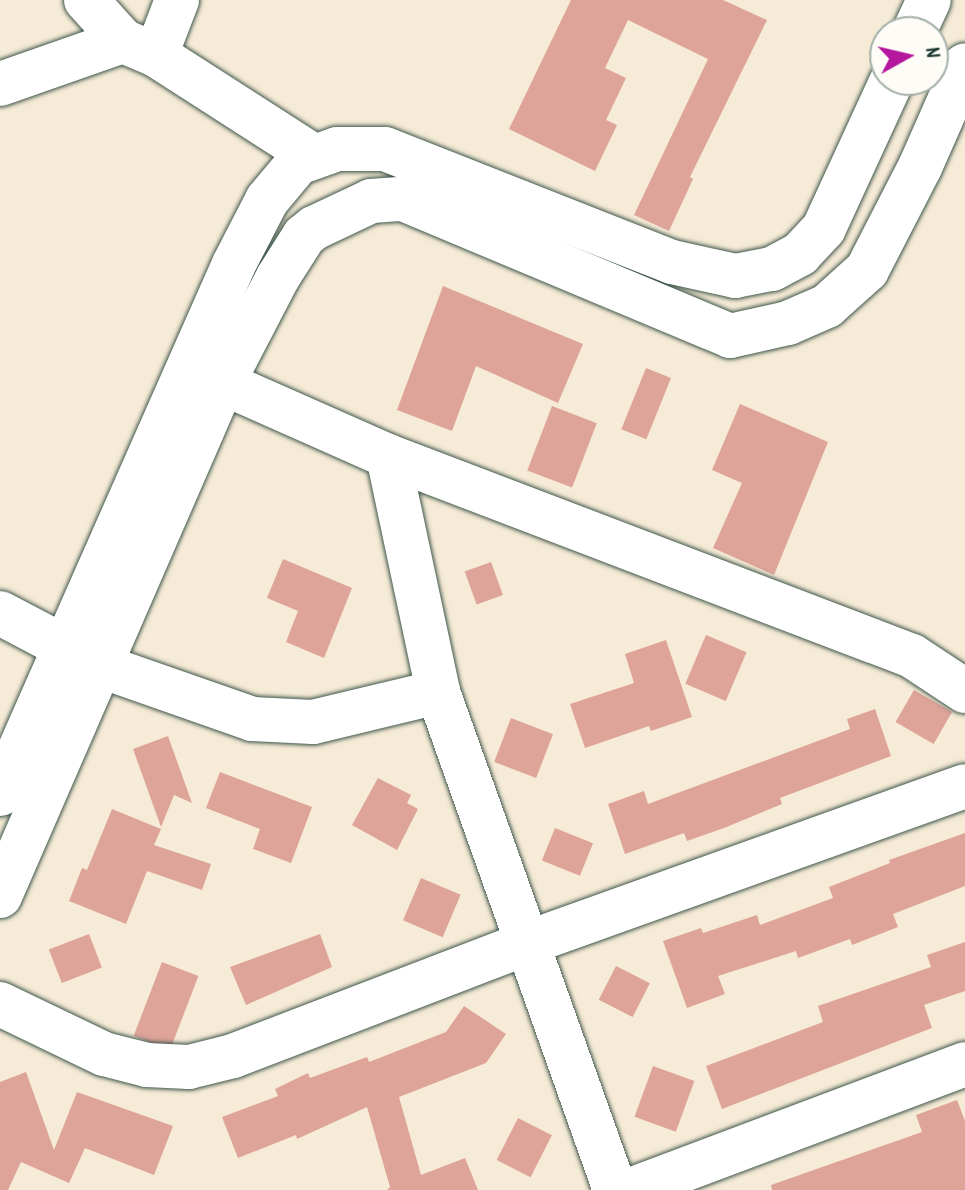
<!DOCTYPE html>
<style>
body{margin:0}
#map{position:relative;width:965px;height:1190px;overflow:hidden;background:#f6ebd6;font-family:Dekko,sans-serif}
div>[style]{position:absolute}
.building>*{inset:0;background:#dea399;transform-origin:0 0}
.roads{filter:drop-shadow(0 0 2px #3f574c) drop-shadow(0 0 2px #3f574c)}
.minor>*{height:44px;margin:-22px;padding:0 22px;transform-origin:22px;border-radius:22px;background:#fff}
span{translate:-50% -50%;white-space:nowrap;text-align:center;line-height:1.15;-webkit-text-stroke:6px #fdfcf7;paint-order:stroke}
.north{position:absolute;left:869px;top:16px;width:80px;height:80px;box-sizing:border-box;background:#fdfcf7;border:2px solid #a4b0a9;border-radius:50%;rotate:82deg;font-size:22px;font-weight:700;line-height:32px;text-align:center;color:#1f3d34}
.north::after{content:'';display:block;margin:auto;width:28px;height:36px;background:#b5179e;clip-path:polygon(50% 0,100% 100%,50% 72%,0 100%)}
</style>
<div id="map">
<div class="building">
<i style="clip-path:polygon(571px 0,723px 0,767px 20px,690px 177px,693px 179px,669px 231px,634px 215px,708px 59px,628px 20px,605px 68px,626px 78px,606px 120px,617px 125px,595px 171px,509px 129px)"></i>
<i style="clip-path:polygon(443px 286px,583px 344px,558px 403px,476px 366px,452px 431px,397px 410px)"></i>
<i style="left:646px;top:368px;width:27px;height:66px;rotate:22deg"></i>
<i style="clip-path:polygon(740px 404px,828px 442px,774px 575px,713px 548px,742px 483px,712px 470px)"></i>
<i style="left:552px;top:406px;width:48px;height:69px;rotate:21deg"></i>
<i style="clip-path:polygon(283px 559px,352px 588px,324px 658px,286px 642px,298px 611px,267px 598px)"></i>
<i style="left:491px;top:562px;width:35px;height:28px;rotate:70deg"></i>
<i style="left:706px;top:635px;width:44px;height:53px;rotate:23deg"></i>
<i style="clip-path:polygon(666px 640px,692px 717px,651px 731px,649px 726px,585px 748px,570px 704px,634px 683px,625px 654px)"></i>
<i style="left:914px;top:690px;width:44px;height:37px;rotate:30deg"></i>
<i style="clip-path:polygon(875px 709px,891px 756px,780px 798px,782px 804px,724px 828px,687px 841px,684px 833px,625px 854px,608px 804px,644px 791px,648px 804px,850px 729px,847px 719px)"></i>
<i style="left:511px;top:718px;width:45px;height:47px;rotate:21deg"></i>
<i style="clip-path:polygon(168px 736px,192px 803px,174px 795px,161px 827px,133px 749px)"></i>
<i style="clip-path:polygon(220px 772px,312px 807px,291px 863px,253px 849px,260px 829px,206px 808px)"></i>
<i style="clip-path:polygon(378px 778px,411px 795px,407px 803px,418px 809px,397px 850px,352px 825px)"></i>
<i style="clip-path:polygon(112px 809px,161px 829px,154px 845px,211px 864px,202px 890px,147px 871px,126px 924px,69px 901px,82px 868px,87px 870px)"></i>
<i style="left:555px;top:828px;width:41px;height:35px;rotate:22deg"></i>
<i style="clip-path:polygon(965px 833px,965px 886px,893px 914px,898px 927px,852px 945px,850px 939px,798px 958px,796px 951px,718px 976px,725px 994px,687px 1008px,663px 941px,701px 928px,703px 933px,757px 915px,760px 925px,833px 898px,829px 887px,890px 863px,889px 860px)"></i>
<i style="left:421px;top:878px;width:43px;height:46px;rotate:23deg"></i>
<i style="left:89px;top:934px;width:36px;height:43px;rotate:69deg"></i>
<i style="clip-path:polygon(320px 934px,332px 967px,246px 1005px,230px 967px)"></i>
<i style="clip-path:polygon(965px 942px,965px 991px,924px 1005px,932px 1028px,722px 1109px,706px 1066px,823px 1022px,818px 1006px,931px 967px,927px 955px)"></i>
<i style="left:162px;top:962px;width:39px;height:79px;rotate:21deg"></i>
<i style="left:616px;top:966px;width:38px;height:38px;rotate:27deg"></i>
<i style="clip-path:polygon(464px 1006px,506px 1034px,486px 1063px,399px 1097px,421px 1175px,465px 1158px,478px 1190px,387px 1190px,390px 1187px,367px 1107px,297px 1139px,296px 1135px,238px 1158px,222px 1117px,278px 1096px,275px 1089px,308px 1073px,310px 1078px,367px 1057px,369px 1062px,446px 1032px)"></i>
<i style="left:653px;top:1066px;width:44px;height:54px;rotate:20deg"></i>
<i style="clip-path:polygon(26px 1072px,54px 1150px,77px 1092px,173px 1126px,154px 1175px,85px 1148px,69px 1183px,21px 1162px,8px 1190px,0 1190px,0 1082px)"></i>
<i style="clip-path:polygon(957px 1100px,965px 1121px,965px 1190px,772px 1190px,771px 1185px,922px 1132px,916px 1115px)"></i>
<i style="left:518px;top:1118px;width:38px;height:47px;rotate:27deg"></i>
</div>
<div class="roads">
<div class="minor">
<i style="left:86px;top:0;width:55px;rotate:47.9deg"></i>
<i style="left:123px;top:41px;width:36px;rotate:23deg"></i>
<i style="left:156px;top:55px;width:185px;rotate:32.7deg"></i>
<i style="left:914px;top:32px;width:35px;rotate:-65deg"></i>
<i style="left:156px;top:55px;width:59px;rotate:-69.1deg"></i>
<i style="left:0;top:84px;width:130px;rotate:-19.3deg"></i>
<i style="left:197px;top:368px;width:30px;rotate:30deg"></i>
<i style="left:223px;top:383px;width:180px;rotate:23.9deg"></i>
<i style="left:388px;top:456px;width:561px;rotate:20.89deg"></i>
<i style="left:912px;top:656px;width:64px;rotate:33.4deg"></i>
<i style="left:388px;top:456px;width:241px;rotate:78deg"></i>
<i style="left:438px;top:692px;width:529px;rotate:70.43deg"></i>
<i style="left:0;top:613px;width:114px;rotate:27.7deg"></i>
<i style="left:101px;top:666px;width:160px;rotate:19.3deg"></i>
<i style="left:252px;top:719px;width:61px;rotate:2.8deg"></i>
<i style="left:313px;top:722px;width:129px;rotate:-13.5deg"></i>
<i style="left:0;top:794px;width:579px;rotate:-66.18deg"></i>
<i style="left:234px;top:264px;width:72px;rotate:-62.7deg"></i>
<i style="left:267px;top:200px;width:48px;rotate:-50deg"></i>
<i style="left:298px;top:163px;width:41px;rotate:-19.7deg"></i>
<i style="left:337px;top:149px;width:48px"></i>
<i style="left:385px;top:149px;width:308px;rotate:21.5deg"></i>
<i style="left:672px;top:262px;width:65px;rotate:12.5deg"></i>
<i style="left:735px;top:276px;width:38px;rotate:-11deg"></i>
<i style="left:772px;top:269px;width:32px;rotate:-28deg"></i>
<i style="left:800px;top:254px;width:35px;rotate:-47deg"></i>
<i style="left:824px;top:228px;width:163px;rotate:-65.3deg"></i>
<i style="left:0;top:896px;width:559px;rotate:-66.51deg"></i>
<i style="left:223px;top:383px;width:119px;rotate:-62.6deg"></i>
<i style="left:278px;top:277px;width:49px;rotate:-57.6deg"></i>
<i style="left:304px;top:236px;width:13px;rotate:-39deg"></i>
<i style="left:314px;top:228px;width:63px;rotate:-25.3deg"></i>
<i style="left:371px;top:201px;width:32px;rotate:-4deg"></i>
<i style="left:403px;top:199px;width:355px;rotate:22.7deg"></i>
<i style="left:730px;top:336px;width:59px;rotate:-12.6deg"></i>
<i style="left:788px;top:323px;width:43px;rotate:-23.6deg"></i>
<i style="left:827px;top:306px;width:54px;rotate:-42deg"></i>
<i style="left:867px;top:270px;width:116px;rotate:-62.8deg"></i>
<i style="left:920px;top:167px;width:111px;rotate:-66.2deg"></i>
<i style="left:0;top:1004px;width:115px;rotate:25.7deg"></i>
<i style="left:104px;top:1054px;width:44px;rotate:14.3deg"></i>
<i style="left:147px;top:1065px;width:42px;rotate:2.7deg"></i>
<i style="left:189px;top:1067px;width:45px;rotate:-14deg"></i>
<i style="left:233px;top:1056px;width:315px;rotate:-21deg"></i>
<i style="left:527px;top:943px;width:465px;rotate:-19.7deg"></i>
<i style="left:630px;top:1190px;width:358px;rotate:-20.6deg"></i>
</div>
</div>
<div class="north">N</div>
</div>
